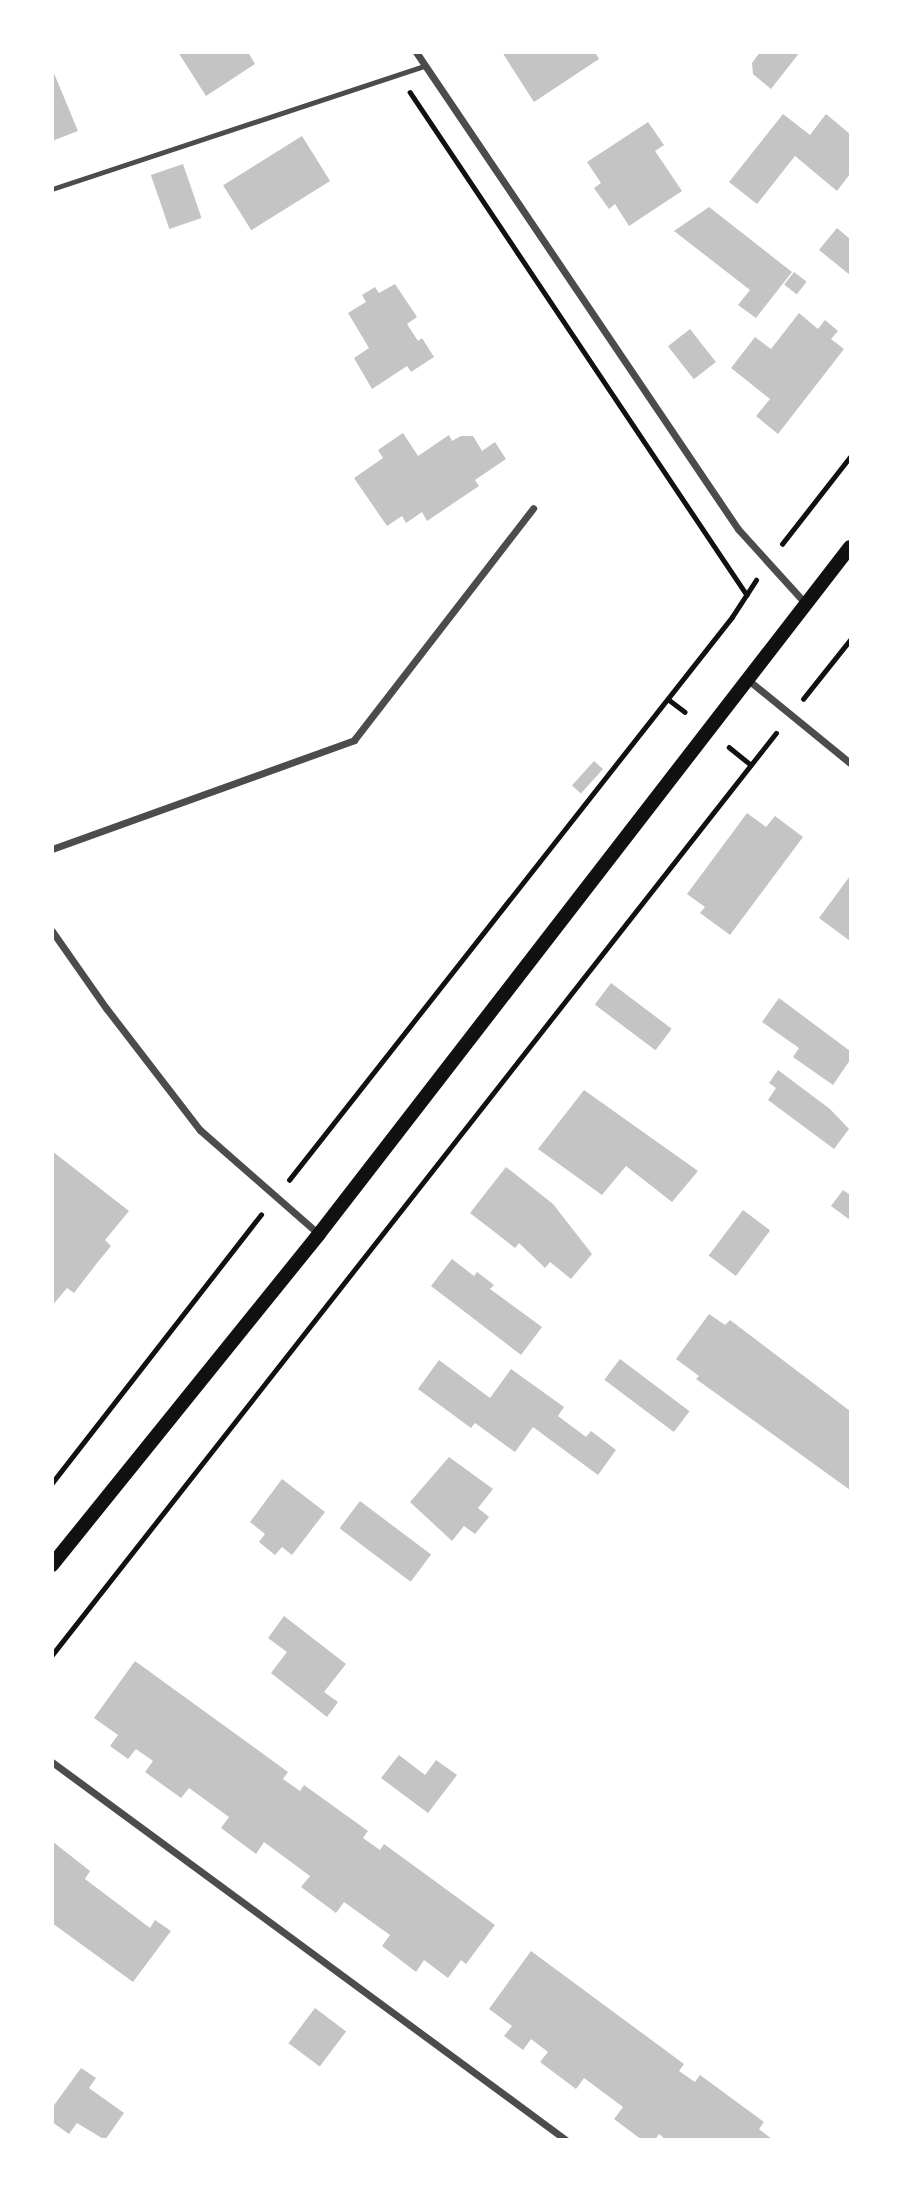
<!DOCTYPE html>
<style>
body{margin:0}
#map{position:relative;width:903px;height:2192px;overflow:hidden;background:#fff;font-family:Ubuntu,sans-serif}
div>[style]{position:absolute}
.building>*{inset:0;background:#c4c4c4;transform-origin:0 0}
.path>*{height:4.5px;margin:-2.25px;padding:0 2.25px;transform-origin:2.25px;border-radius:2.25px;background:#111}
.service>*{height:5px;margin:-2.5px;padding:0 2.5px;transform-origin:2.5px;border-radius:2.5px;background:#4c4c4c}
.minor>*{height:7px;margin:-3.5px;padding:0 3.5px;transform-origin:3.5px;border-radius:3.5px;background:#4c4c4c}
.secondary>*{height:14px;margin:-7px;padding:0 7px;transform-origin:7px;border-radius:7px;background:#111}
span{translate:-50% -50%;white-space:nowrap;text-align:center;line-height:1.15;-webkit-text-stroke:6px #fff;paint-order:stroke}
.frame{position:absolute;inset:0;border:54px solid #fff;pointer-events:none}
</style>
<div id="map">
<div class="building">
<i style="clip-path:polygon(178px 52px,248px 52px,255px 64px,206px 96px)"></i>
<i style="clip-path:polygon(502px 52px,595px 52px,599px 59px,534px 102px)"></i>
<i style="clip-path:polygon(760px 52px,800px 52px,771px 89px,753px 74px,752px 63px)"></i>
<i style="clip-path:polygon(53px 71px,78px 131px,52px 141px)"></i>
<i style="clip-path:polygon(783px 114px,810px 135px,826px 114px,850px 134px,850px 174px,837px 191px,795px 156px,757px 204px,729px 182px)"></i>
<i style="clip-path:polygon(648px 122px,664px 145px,655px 151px,682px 191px,629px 226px,615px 204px,609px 209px,594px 188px,601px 183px,587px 162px)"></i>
<i style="left:302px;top:136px;width:53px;height:93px;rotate:58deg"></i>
<i style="left:183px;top:164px;width:57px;height:34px;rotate:71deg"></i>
<i style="clip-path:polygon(709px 207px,792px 272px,756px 318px,738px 305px,750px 290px,674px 231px)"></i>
<i style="clip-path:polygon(837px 228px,850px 239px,850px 275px,819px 250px)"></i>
<i style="left:794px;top:272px;width:16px;height:16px;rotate:38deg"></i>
<i style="clip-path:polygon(395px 284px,417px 317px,407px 324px,418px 341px,422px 338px,434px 357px,411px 372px,407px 366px,372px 389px,354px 358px,369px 348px,348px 313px,366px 302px,362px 295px,375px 287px,379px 293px)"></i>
<i style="clip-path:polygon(799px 313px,818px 329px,825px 320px,838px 331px,831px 339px,844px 349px,778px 434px,756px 416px,770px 399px,731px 368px,755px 337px,771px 349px)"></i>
<i style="left:690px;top:329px;width:42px;height:28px;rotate:52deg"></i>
<i style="clip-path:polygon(403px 433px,418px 456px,449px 435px,452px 441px,461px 436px,473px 436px,482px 451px,495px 442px,506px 459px,475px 480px,479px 486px,427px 521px,422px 512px,406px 523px,402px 516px,387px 526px,354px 478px,383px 458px,378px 450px)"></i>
<i style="left:594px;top:761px;width:12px;height:33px;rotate:42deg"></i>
<i style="clip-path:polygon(747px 813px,766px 827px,775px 816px,803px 837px,730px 935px,700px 913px,705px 907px,687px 894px)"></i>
<i style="clip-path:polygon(850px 876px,850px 941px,819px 918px)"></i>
<i style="left:611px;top:983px;width:76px;height:27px;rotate:37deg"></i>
<i style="clip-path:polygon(779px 998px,850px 1051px,850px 1060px,833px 1085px,793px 1057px,799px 1048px,762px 1022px)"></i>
<i style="clip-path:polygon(778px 1070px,830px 1109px,849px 1129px,834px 1149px,768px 1100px,776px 1088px,769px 1083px)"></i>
<i style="clip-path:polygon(584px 1090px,698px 1171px,672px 1202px,626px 1166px,602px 1195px,538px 1149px)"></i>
<i style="clip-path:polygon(52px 1151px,129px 1211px,105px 1240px,111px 1246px,97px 1263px,74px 1293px,67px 1288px,52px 1306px)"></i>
<i style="clip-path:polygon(506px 1167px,553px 1204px,592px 1254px,571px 1279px,550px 1262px,545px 1268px,519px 1243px,515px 1248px,470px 1213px)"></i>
<i style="clip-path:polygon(843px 1190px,850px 1195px,850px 1220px,831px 1206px)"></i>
<i style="left:743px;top:1210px;width:34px;height:57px;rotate:37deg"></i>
<i style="clip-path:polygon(452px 1259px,474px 1276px,477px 1272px,494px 1285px,490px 1289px,542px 1327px,521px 1355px,431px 1286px)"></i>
<i style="clip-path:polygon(709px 1314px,725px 1325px,730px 1320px,850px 1411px,850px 1490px,696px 1379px,699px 1376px,676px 1359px)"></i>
<i style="left:620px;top:1359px;width:87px;height:26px;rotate:37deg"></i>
<i style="clip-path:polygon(439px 1360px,490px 1398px,511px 1369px,564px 1407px,558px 1416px,586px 1437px,591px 1431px,616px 1450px,598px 1475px,533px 1427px,515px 1452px,475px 1423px,471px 1428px,418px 1389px)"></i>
<i style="clip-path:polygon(449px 1457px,493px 1489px,478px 1508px,489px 1517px,475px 1534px,464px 1526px,452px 1541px,410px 1502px)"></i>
<i style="clip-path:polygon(282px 1479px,325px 1512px,292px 1555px,282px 1547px,275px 1555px,259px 1542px,265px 1534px,250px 1522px)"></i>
<i style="left:360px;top:1501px;width:89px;height:34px;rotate:37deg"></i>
<i style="clip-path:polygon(284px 1616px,346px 1664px,324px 1692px,338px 1702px,327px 1717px,271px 1673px,287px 1652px,268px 1638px)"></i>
<i style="clip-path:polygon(135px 1661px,288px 1772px,283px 1779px,300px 1791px,304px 1785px,368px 1831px,363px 1838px,380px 1850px,384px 1844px,495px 1925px,466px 1964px,461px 1960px,448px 1978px,424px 1960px,416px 1972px,382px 1946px,390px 1935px,344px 1902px,336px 1913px,301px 1887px,310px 1876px,264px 1842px,256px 1854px,221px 1828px,229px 1817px,189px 1788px,181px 1798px,145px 1772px,153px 1761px,136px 1749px,128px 1759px,110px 1746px,118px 1735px,94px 1718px)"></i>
<i style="clip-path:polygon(399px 1755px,425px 1775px,436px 1760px,457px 1775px,428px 1813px,381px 1778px)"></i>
<i style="clip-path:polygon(52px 1841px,90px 1871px,85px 1879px,150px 1928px,155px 1920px,171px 1931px,133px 1982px,52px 1923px)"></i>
<i style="clip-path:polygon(531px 1951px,684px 2064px,679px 2071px,695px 2082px,700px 2075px,764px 2122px,759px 2129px,773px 2140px,666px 2140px,659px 2134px,655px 2140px,642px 2140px,614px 2119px,623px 2107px,584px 2078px,576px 2089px,540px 2062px,548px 2052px,531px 2039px,523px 2050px,504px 2036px,512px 2026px,489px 2009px)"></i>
<i style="left:315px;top:2008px;width:39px;height:44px;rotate:37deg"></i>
<i style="clip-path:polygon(81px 2068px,96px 2078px,89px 2088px,124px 2113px,105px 2140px,77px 2123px,69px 2134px,52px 2122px,52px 2108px)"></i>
</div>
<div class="path">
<i style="left:410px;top:92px;width:605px;rotate:56.18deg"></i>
<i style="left:782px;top:544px;width:110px;rotate:-52deg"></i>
<i style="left:668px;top:699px;width:21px;rotate:37deg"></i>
<i style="left:803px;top:699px;width:75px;rotate:-51.5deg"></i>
<i style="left:729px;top:747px;width:28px;rotate:39deg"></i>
<i style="left:289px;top:1180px;width:716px;rotate:-51.8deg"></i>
<i style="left:732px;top:617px;width:44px;rotate:-57deg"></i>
<i style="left:52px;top:1483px;width:340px;rotate:-52.1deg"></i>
<i style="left:52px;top:1655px;width:1172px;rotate:-51.86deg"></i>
</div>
<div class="service">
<i style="left:52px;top:189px;width:393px;rotate:-18.3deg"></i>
</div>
<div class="minor">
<i style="left:416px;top:52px;width:576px;rotate:55.98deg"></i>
<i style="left:738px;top:529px;width:101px;rotate:47.8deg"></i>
<i style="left:747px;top:679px;width:133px;rotate:39.2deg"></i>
<i style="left:52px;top:849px;width:321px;rotate:-19.8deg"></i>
<i style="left:354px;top:740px;width:293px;rotate:-52.3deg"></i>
<i style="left:52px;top:931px;width:94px;rotate:55deg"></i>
<i style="left:106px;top:1008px;width:154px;rotate:52.4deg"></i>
<i style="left:200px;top:1130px;width:158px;rotate:41.2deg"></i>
<i style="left:52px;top:1762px;width:638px;rotate:36.33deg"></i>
</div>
<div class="secondary">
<i style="left:52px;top:1565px;width:425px;rotate:-51.1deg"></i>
<i style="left:319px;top:1234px;width:868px;rotate:-52.3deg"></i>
</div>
<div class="frame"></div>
</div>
